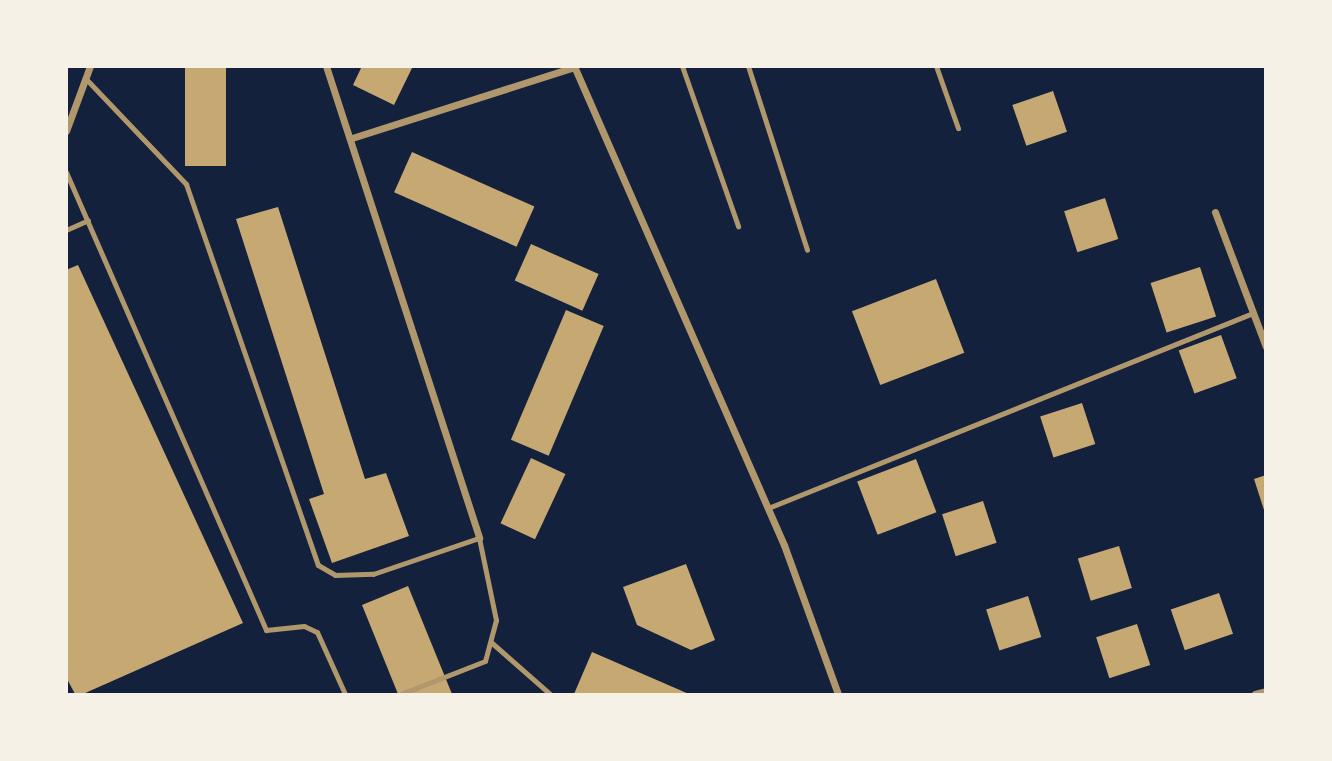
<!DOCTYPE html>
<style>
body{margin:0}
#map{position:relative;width:1332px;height:761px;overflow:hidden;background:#14213d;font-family:"Roboto Condensed",sans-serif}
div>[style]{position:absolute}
.building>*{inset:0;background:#c6a872;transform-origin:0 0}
.service>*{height:5px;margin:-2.5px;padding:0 2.5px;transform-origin:2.5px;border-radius:2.5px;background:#b1986c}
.minor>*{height:7px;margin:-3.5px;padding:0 3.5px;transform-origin:3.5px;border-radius:3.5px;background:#b1986c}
span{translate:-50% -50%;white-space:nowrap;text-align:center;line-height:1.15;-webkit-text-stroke:7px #f6f1e7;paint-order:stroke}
.frame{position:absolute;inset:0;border:68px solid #f6f1e7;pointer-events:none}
</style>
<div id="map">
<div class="building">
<i style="left:185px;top:66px;width:41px;height:100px"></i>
<i style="clip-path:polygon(362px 66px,413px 66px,394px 105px,353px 85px)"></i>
<i style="left:1053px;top:91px;width:43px;height:43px;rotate:71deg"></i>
<i style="left:412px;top:152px;width:134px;height:44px;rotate:24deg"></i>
<i style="left:1105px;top:198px;width:43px;height:43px;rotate:72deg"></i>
<i style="clip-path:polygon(278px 207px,365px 479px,386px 473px,409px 536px,332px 563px,309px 499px,324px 494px,236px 219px)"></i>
<i style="left:531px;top:244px;width:74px;height:40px;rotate:24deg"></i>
<i style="clip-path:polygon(78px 265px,243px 623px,83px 694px,75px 694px,66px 677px,66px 270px)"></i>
<i style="left:1200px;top:267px;width:52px;height:52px;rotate:72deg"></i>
<i style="left:936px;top:279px;width:79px;height:90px;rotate:69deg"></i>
<i style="left:566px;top:310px;width:41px;height:141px;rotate:23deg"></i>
<i style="left:1221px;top:335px;width:46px;height:45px;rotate:70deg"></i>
<i style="left:1082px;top:403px;width:43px;height:44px;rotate:72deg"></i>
<i style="left:531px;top:458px;width:38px;height:72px;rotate:25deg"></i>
<i style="left:916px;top:459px;width:57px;height:63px;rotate:69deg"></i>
<i style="clip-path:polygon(1266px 475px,1266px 513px,1265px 513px,1254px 479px)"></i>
<i style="left:983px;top:501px;width:44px;height:43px;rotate:72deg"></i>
<i style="left:1119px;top:546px;width:44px;height:43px;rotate:73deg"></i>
<i style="clip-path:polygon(686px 564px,715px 640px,691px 650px,637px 625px,623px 587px)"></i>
<i style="clip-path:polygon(408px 586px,452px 694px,398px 694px,362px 605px)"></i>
<i style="left:1219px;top:593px;width:43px;height:51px;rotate:71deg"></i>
<i style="left:1028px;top:596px;width:43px;height:44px;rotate:72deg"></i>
<i style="left:1137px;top:624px;width:43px;height:43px;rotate:72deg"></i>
<i style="clip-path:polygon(592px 652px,689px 694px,574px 694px)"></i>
</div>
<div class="service">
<i style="left:682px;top:66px;width:170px;rotate:70.7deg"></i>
<i style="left:748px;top:66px;width:193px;rotate:72.2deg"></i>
<i style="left:936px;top:66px;width:66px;rotate:70.5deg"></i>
<i style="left:87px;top:80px;width:144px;rotate:46.4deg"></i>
<i style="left:186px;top:184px;width:403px;rotate:70.9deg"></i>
<i style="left:318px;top:565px;width:20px;rotate:30deg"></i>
<i style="left:335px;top:575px;width:38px;rotate:-2deg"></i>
<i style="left:373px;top:574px;width:112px;rotate:-18.8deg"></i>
<i style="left:479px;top:538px;width:84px;rotate:78.3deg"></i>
<i style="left:496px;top:620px;width:42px;rotate:105deg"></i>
<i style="left:485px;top:661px;width:90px;rotate:158.6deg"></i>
<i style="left:66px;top:172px;width:500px;rotate:66.4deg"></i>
<i style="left:266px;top:630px;width:38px;rotate:-6deg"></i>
<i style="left:304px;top:626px;width:14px;rotate:25deg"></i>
<i style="left:317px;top:632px;width:68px;rotate:65.7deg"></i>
<i style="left:66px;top:230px;width:24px;rotate:-24deg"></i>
<i style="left:768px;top:508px;width:523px;rotate:-21.9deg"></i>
<i style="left:492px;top:643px;width:77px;rotate:41.3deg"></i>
</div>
<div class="minor">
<i style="left:326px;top:66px;width:496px;rotate:72deg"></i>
<i style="left:574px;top:66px;width:523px;rotate:66.33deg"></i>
<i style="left:784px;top:545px;width:158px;rotate:70.1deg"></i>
<i style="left:66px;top:131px;width:69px;rotate:-69.7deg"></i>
<i style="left:352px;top:138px;width:233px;rotate:-17.7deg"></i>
<i style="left:1215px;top:212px;width:144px;rotate:69.3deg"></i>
<i style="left:1255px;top:694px;width:11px;rotate:-15deg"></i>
</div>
<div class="frame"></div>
</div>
